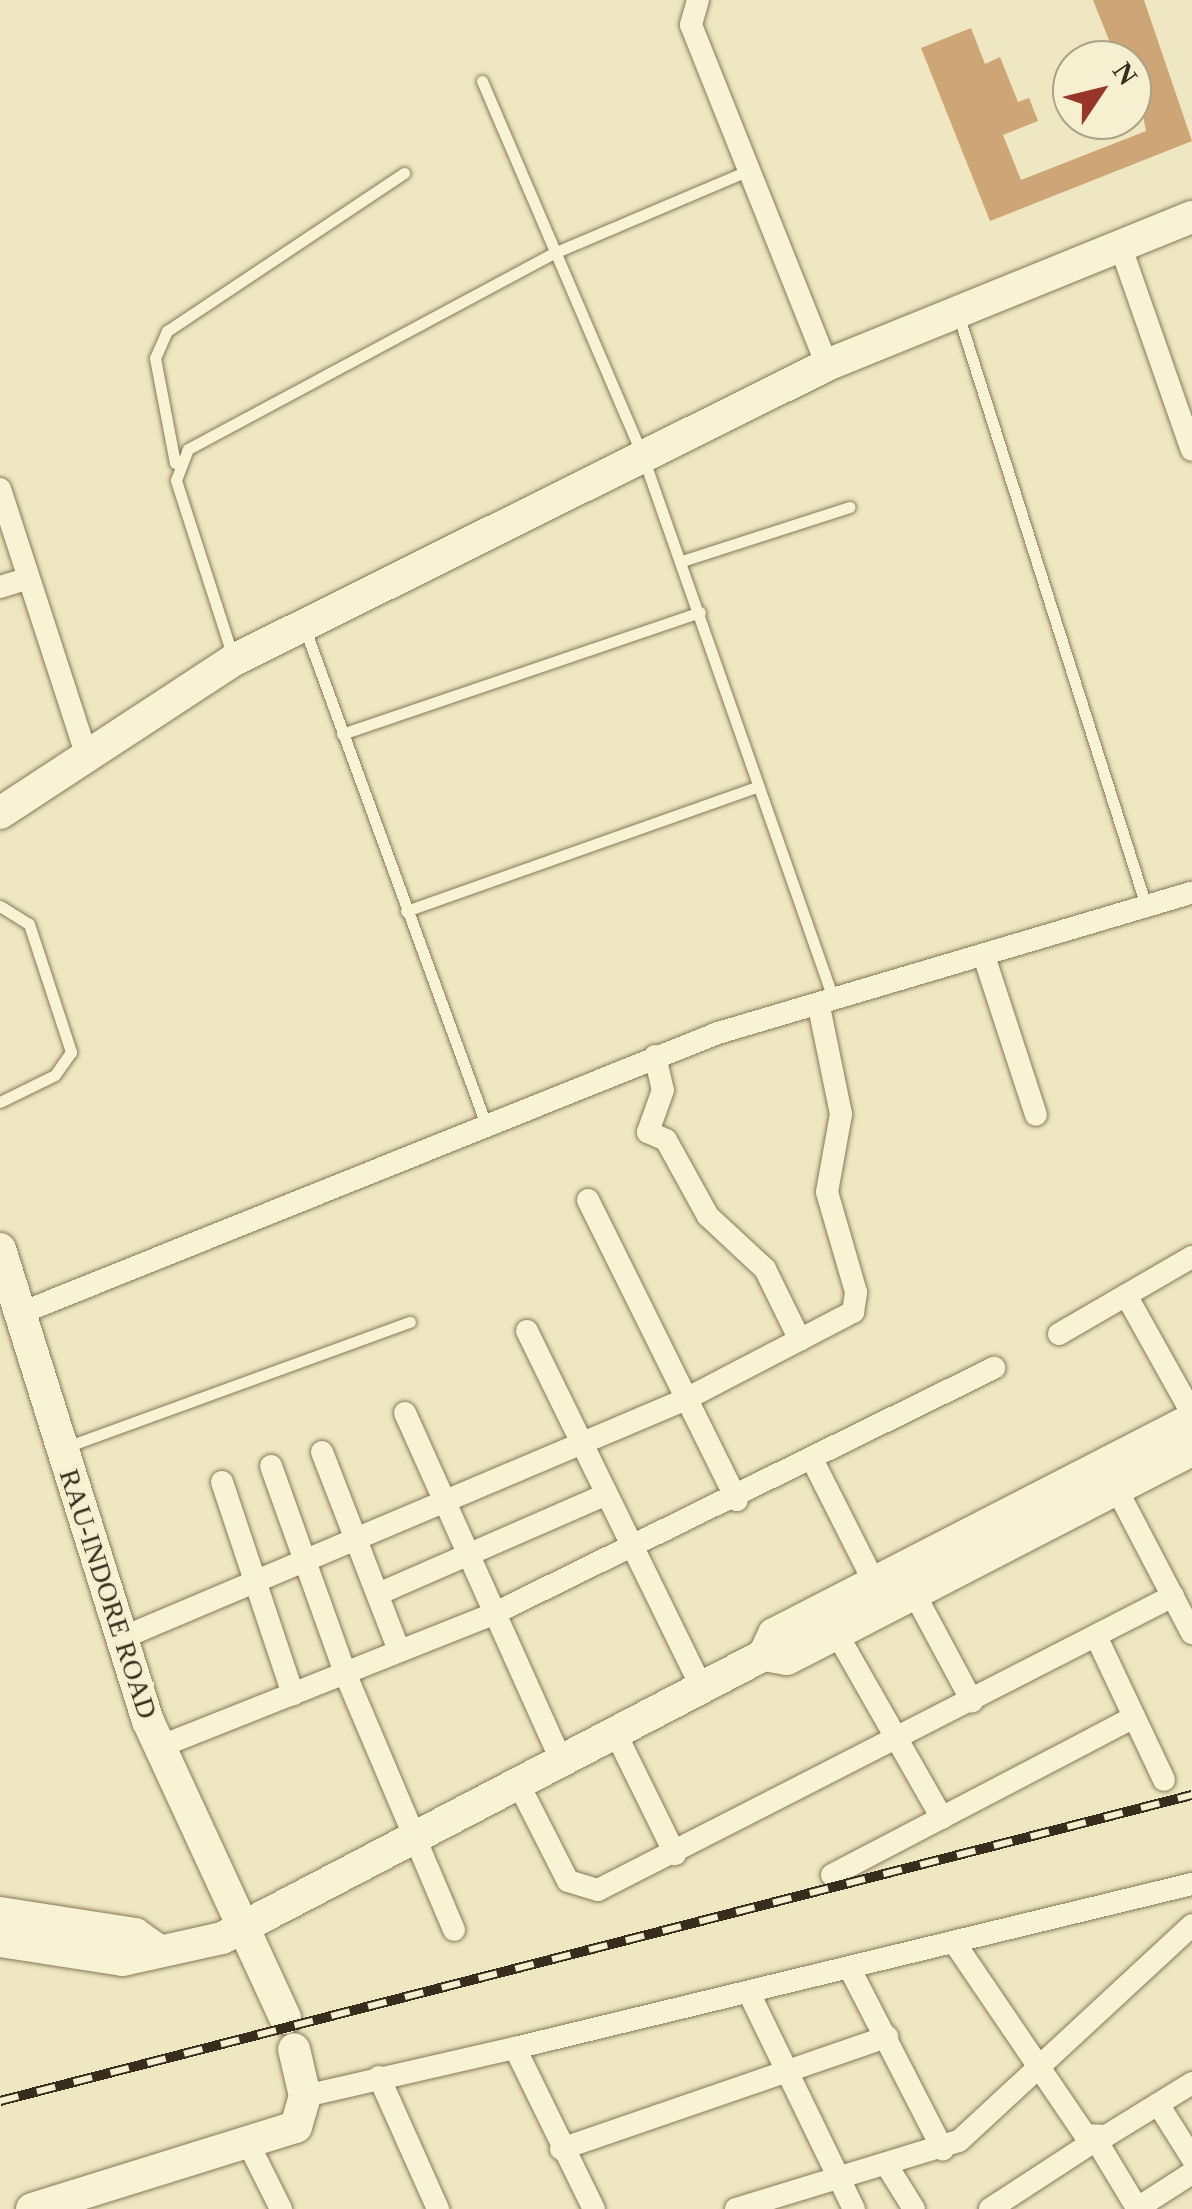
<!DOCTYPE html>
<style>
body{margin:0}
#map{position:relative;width:1192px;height:2209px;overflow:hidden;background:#eee7c1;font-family:Georgia,serif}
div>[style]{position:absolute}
.building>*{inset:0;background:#cda577}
.roads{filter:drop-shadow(0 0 2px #887859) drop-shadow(0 0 2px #887859)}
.lane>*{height:11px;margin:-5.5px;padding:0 5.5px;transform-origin:5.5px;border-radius:5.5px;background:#f9f3d5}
.street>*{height:22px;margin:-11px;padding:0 11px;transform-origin:11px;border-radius:11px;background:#f9f3d5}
.secondary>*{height:32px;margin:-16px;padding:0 16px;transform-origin:16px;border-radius:16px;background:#f9f3d5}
.rail>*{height:10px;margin-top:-5px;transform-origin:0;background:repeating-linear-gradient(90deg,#f6f0d1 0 19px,#382d1d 0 38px);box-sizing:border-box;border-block:2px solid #382d1d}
span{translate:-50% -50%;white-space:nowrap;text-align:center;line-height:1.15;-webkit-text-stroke:9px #f6f0d1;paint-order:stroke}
.street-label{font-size:28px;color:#382d1d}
.north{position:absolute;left:1052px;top:40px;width:100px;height:100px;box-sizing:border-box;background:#f6f0d1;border:2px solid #aaa289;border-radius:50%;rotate:55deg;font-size:28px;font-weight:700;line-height:40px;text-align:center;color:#382d1d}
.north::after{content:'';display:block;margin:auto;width:35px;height:45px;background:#983528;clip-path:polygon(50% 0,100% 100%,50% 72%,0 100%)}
</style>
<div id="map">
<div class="building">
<i style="clip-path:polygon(1093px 0,1144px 0,1192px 141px,990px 221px,921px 48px,971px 28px,985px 64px,1000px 57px,1018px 102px,1029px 98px,1038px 121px,1003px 135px,1021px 180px,1146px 131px,1132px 60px,1117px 60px)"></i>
</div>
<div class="roads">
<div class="lane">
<i style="left:482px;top:81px;width:409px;rotate:66.8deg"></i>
<i style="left:643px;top:457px;width:577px;rotate:70.65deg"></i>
<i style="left:959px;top:317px;width:621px;rotate:72.38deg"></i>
<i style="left:175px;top:463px;width:107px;rotate:-100.8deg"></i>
<i style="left:155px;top:358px;width:30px;rotate:-66deg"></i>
<i style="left:167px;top:331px;width:285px;rotate:-33.7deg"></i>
<i style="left:682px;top:561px;width:176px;rotate:-17.9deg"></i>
<i style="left:305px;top:629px;width:525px;rotate:69.94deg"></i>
<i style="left:233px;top:657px;width:186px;rotate:-107.9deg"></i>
<i style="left:176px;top:480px;width:33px;rotate:-69deg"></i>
<i style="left:188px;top:449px;width:415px;rotate:-28.2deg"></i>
<i style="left:554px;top:253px;width:210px;rotate:-23deg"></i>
<i style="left:342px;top:734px;width:378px;rotate:-18.8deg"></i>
<i style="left:0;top:906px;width:34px;rotate:32deg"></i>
<i style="left:29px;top:924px;width:135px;rotate:71.8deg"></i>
<i style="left:71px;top:1052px;width:28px;rotate:125deg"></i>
<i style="left:55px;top:1075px;width:61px;rotate:153.9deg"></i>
<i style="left:406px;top:911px;width:374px;rotate:-19.5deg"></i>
<i style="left:66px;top:1447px;width:366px;rotate:-20deg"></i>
</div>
<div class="street">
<i style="left:698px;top:0;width:26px;rotate:106deg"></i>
<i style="left:691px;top:25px;width:366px;rotate:68.2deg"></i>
<i style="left:1119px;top:242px;width:220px;rotate:70.7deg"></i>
<i style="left:0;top:489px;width:282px;rotate:72deg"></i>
<i style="left:0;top:587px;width:28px;rotate:-17deg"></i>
<i style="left:984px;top:956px;width:167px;rotate:71.9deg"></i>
<i style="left:655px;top:1056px;width:35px;rotate:77deg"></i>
<i style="left:663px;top:1090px;width:45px;rotate:109.7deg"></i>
<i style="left:648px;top:1132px;width:20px;rotate:24deg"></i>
<i style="left:666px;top:1140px;width:87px;rotate:61.1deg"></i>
<i style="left:708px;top:1216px;width:78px;rotate:42.9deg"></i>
<i style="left:765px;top:1269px;width:79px;rotate:63.8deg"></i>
<i style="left:588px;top:1200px;width:335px;rotate:63.6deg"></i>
<i style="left:1126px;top:1295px;width:135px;rotate:60.8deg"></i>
<i style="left:21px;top:1313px;width:751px;rotate:-21.89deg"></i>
<i style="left:718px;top:1033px;width:494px;rotate:-16.5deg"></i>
<i style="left:527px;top:1331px;width:398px;rotate:63.9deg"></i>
<i style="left:1059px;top:1334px;width:154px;rotate:-30.1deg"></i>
<i style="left:405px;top:1413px;width:378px;rotate:65.8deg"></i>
<i style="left:322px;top:1452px;width:213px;rotate:68.8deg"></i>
<i style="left:813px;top:1461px;width:136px;rotate:63.2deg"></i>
<i style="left:271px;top:1466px;width:220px;rotate:70.3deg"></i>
<i style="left:345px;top:1673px;width:279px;rotate:67deg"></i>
<i style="left:222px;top:1482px;width:224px;rotate:71.5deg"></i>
<i style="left:1115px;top:1486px;width:166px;rotate:62.4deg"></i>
<i style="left:914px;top:1593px;width:123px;rotate:61.8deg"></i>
<i style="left:378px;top:1594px;width:248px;rotate:-23.6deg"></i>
<i style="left:829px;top:1620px;width:228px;rotate:60.3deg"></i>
<i style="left:1096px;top:1636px;width:159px;rotate:64.7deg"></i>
<i style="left:122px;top:1638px;width:610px;rotate:-22.95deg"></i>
<i style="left:684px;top:1400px;width:191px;rotate:-27.5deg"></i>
<i style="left:853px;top:1312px;width:20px;rotate:-81deg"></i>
<i style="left:856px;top:1292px;width:104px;rotate:-106.2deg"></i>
<i style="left:827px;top:1192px;width:79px;rotate:-79.8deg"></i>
<i style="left:841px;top:1114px;width:109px;rotate:-101.6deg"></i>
<i style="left:616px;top:1734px;width:134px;rotate:63.8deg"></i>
<i style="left:159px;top:1747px;width:355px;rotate:-21.7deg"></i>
<i style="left:489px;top:1616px;width:563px;rotate:-26.16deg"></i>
<i style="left:517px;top:1781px;width:112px;rotate:63deg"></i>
<i style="left:568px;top:1881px;width:31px;rotate:17deg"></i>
<i style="left:598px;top:1890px;width:646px;rotate:-27.08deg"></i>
<i style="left:832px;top:1875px;width:341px;rotate:-27.6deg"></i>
<i style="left:954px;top:1942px;width:233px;rotate:55.8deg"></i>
<i style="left:1085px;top:2135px;width:21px;rotate:3deg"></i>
<i style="left:1106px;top:2136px;width:101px;rotate:-31.6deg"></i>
<i style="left:850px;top:1969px;width:203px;rotate:62.8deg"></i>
<i style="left:750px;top:1995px;width:238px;rotate:64.1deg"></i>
<i style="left:515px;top:2048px;width:697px;rotate:-13.62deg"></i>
<i style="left:379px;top:2077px;width:145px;rotate:65.9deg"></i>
<i style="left:305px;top:2096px;width:215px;rotate:-12.9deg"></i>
<i style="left:515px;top:2048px;width:179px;rotate:63.9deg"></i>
<i style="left:1158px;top:2104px;width:64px;rotate:57.8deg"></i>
<i style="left:249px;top:2145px;width:72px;rotate:63.4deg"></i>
<i style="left:561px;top:2149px;width:345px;rotate:-19deg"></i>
<i style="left:886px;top:2164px;width:53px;rotate:58.1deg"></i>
<i style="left:736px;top:2209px;width:233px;rotate:-17deg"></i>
<i style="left:959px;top:2141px;width:318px;rotate:-42.8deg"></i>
<i style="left:990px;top:2209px;width:126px;rotate:-33.1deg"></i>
<i style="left:1096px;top:2140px;width:79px;rotate:58.9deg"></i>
<i style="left:1136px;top:2209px;width:67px;rotate:-32.7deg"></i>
</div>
<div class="secondary">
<i style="left:0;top:813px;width:280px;rotate:-33.2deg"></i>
<i style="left:234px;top:660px;width:662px;rotate:-26.45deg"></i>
<i style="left:827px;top:365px;width:394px;rotate:-22.1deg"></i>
<i style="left:0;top:1249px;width:495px;rotate:72.6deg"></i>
<i style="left:148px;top:1721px;width:327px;rotate:65.2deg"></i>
<i style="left:764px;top:1655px;width:23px;rotate:10deg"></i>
<i style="left:787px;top:1659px;width:456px;rotate:-27.3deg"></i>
<i style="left:0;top:1913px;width:137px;rotate:8.8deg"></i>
<i style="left:135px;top:1934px;width:28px;rotate:35deg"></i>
<i style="left:0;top:1941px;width:124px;rotate:8.8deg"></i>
<i style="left:123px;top:1960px;width:101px;rotate:-12.5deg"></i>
<i style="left:222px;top:1938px;width:611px;rotate:-27.57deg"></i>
<i style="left:764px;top:1655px;width:23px;rotate:-65deg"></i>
<i style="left:774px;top:1634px;width:470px;rotate:-27.2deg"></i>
<i style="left:32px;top:2209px;width:276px;rotate:-17.3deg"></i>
<i style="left:296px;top:2127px;width:32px;rotate:-74deg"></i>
<i style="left:305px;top:2096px;width:48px;rotate:-103.2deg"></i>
</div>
</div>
<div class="rail">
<i style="left:0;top:2101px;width:1231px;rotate:-14.4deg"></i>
</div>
<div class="street-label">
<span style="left:108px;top:1594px;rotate:72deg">RAU-INDORE ROAD</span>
</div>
<div class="north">N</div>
</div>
